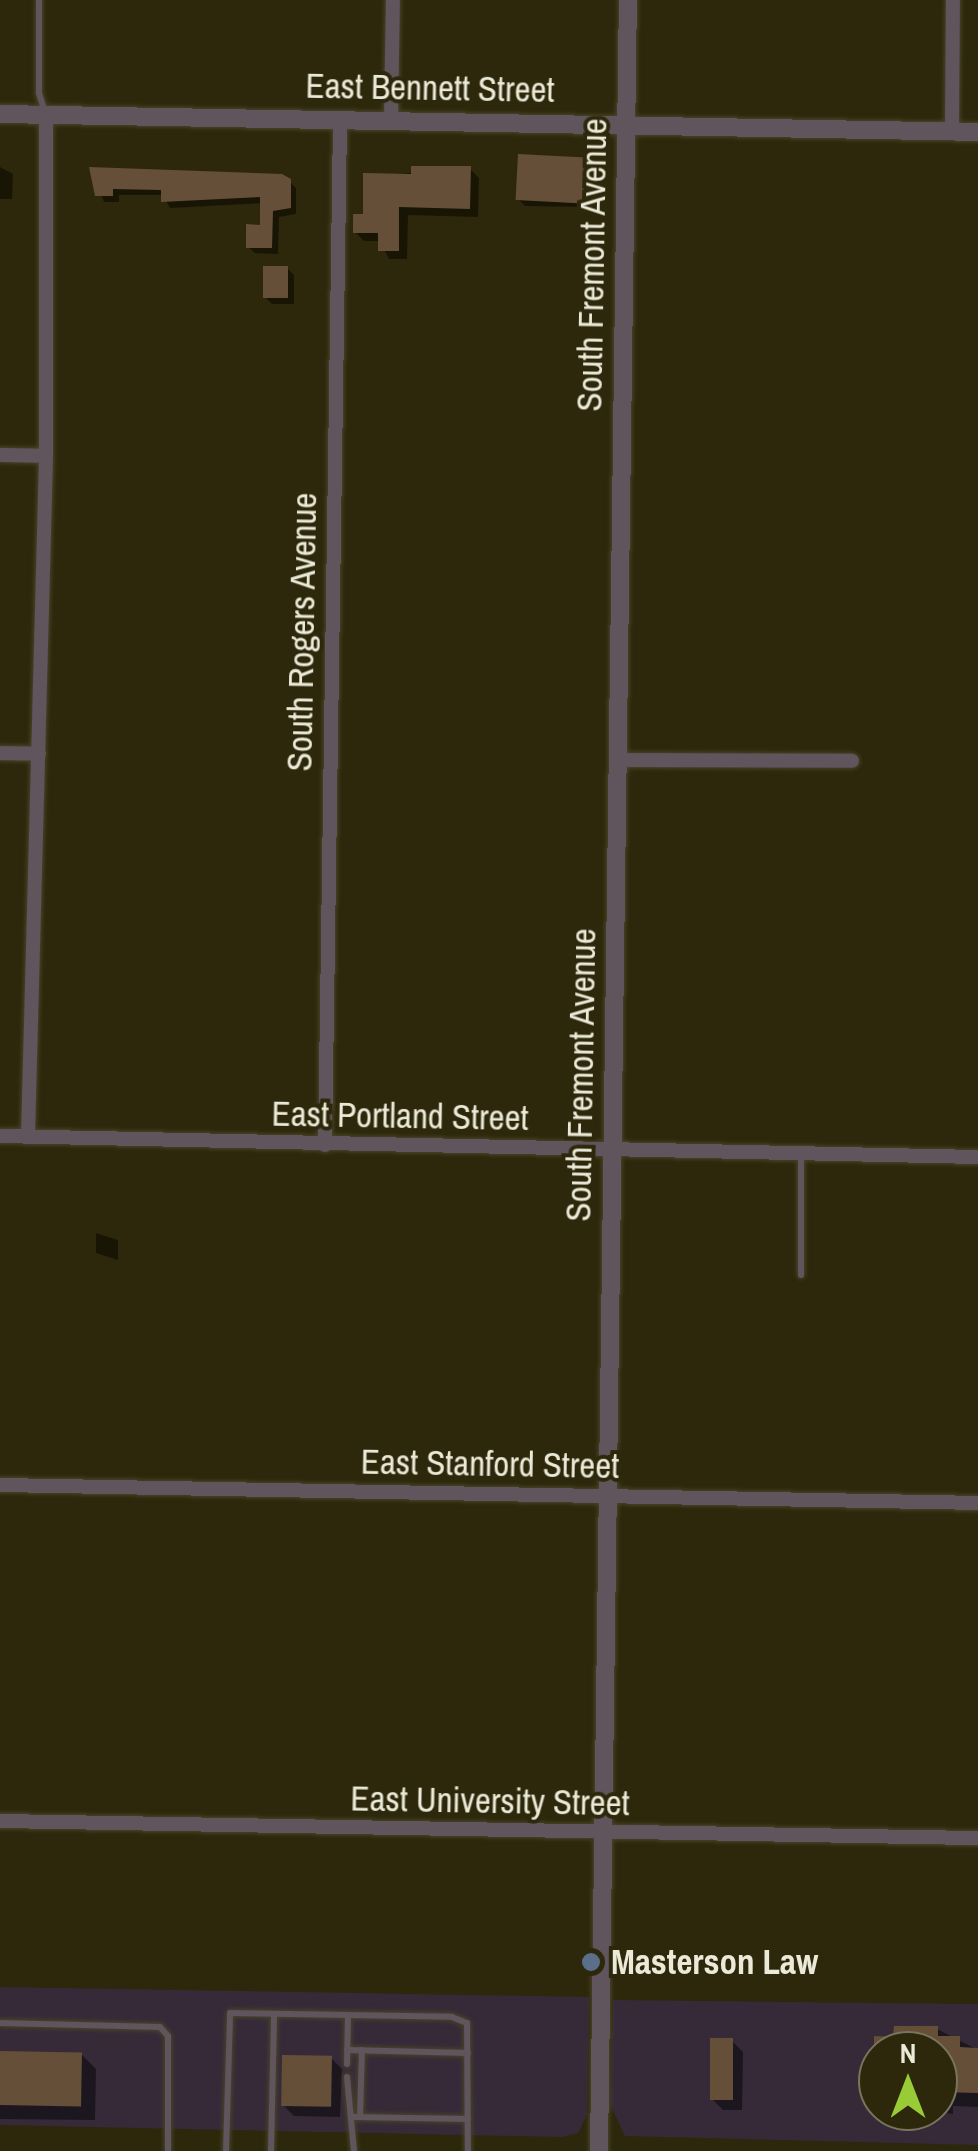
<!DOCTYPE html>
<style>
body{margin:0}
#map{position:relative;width:978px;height:2151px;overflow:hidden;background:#2d280b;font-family:"Archivo Narrow",sans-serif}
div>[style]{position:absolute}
.commercial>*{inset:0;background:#362a39}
.shadow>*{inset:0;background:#0007}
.building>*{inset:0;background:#654f39;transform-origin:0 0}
.roads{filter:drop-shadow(0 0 2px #484328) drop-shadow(0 0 2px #484328)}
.service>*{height:6px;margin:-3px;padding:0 3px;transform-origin:3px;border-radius:3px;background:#60545d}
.minor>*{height:14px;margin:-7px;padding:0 7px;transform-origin:7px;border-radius:7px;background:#60545d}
.tertiary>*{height:18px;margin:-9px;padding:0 9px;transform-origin:9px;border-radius:9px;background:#60545d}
.dots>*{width:28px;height:28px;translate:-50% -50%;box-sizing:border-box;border:5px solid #2d280b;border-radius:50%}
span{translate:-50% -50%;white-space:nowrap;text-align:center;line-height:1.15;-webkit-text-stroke:8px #2d280b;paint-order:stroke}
.street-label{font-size:35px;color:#ebe9d8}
.poi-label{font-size:35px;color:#ebe9d8;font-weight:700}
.left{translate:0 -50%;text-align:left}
.north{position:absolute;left:858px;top:2031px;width:100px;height:100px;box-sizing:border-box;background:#2d280b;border:2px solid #79755d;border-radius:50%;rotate:0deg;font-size:28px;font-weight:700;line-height:40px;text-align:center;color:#ebe9d8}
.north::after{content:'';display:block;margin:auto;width:35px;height:45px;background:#99cb36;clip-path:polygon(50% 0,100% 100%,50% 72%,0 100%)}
</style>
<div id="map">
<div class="commercial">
<i style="clip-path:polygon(0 1987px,589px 1997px,587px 2115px,578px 2133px,562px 2137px,0 2125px)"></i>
<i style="clip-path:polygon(evenodd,613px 2000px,978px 2004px,978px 2145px,625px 2136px,610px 2104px,613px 2000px,878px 2051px,938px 2051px,938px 2111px,878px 2111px,878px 2051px)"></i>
</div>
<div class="shadow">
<i style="clip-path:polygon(585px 160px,592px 167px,589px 207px,525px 206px,518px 199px)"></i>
<i style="clip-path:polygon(0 167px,13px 174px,12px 199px,0 199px)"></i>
<i style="clip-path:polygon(470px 169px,479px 178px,478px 217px,408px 215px,407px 259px,389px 259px,380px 241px,364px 241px,355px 232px,365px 217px,366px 176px)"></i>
<i style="clip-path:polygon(92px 170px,289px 181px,296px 188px,296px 214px,279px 217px,278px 254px,255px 253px,248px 247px,263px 227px,263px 203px,170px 208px,163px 195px,119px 195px,119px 202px,104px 202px)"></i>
<i style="clip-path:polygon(287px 268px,294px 275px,294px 304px,272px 304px,265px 297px)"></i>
<i style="clip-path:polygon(96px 1233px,118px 1240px,118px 1260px,96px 1253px)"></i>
<i style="clip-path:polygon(937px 2029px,978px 2050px,978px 2107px,953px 2106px,953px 2114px,927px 2111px,938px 2111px,938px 2051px,878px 2051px,876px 2092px,877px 2039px)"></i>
<i style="clip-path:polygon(732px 2041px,743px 2052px,742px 2110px,723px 2110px,712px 2099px)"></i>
<i style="clip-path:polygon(0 2053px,81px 2054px,96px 2069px,95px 2120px,0 2119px)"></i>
<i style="clip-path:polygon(331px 2058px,342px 2069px,340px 2117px,294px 2116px,283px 2105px)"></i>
</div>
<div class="building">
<i style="left:518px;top:154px;width:68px;height:46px;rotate:3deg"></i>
<i style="clip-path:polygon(411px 166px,471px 166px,470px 209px,399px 207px,399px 251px,378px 251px,378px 233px,353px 233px,353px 214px,363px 214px,363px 173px,411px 174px)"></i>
<i style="clip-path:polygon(89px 167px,282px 174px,291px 179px,291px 208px,273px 211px,272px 248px,246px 248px,246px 224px,260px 225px,260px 197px,161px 202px,161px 190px,113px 189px,113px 196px,95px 196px)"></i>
<i style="left:263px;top:266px;width:25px;height:32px"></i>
<i style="clip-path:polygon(894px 2026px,938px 2026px,938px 2036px,960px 2036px,960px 2047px,978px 2048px,978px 2093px,938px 2092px,938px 2051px,874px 2051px,874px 2036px,893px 2037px)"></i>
<i style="left:710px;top:2038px;width:23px;height:62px"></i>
<i style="left:0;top:2051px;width:82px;height:54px;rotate:1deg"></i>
<i style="left:282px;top:2055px;width:50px;height:51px;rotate:1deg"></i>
</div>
<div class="roads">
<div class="service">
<i style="left:39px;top:0;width:93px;rotate:90deg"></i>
<i style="left:39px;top:93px;width:21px;rotate:73deg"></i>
<i style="left:801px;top:1275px;width:120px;rotate:-90deg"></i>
<i style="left:0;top:2023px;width:160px;rotate:1.4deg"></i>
<i style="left:160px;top:2027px;width:12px;rotate:48deg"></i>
<i style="left:168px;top:2036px;width:115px;rotate:90deg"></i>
<i style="left:347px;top:2050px;width:121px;rotate:1.4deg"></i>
<i style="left:347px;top:2064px;width:48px;rotate:-88.8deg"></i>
<i style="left:347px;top:2077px;width:74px;rotate:84.6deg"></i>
<i style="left:354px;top:2117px;width:114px;rotate:1deg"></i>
<i style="left:360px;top:2117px;width:67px;rotate:-88.3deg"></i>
<i style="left:226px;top:2151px;width:138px;rotate:-88.3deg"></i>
<i style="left:230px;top:2013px;width:222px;rotate:1deg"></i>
<i style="left:452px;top:2017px;width:16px;rotate:22deg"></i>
<i style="left:467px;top:2023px;width:128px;rotate:89.6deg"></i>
<i style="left:271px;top:2151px;width:137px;rotate:-88.7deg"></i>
</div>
<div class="minor">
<i style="left:391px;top:121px;width:121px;rotate:-89.1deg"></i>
<i style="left:952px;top:131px;width:131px;rotate:-89.6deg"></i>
<i style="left:0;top:455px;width:46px;rotate:1.2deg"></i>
<i style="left:0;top:753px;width:39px;rotate:1deg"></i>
<i style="left:617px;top:760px;width:235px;rotate:0.2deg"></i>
<i style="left:0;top:1136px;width:978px;rotate:1.23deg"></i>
<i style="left:28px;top:1136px;width:680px;rotate:-88.48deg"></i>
<i style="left:46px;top:456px;width:342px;rotate:-90deg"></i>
<i style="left:325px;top:1145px;width:1026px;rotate:-89.16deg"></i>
<i style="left:0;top:1485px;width:978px;rotate:1.05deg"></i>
<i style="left:0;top:1821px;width:978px;rotate:1deg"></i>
</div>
<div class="tertiary">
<i style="left:0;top:114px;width:978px;rotate:1.05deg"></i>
<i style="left:599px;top:2151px;width:2151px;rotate:-89.23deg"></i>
</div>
</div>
<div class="dots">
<i style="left:591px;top:1962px;background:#5c6f8a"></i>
</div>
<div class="street-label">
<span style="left:430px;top:88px;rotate:1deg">East Bennett Street</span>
<span style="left:592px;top:265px;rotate:-89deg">South Fremont Avenue</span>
<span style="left:302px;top:632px;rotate:-89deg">South Rogers Avenue</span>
<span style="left:581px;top:1075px;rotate:-89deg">South Fremont Avenue</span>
<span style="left:400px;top:1116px;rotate:1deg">East Portland Street</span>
<span style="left:490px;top:1464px;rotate:1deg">East Stanford Street</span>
<span style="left:490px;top:1801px;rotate:1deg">East University Street</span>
</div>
<div class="poi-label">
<span class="left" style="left:611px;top:1962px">Masterson Law</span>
</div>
<div class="north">N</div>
</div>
